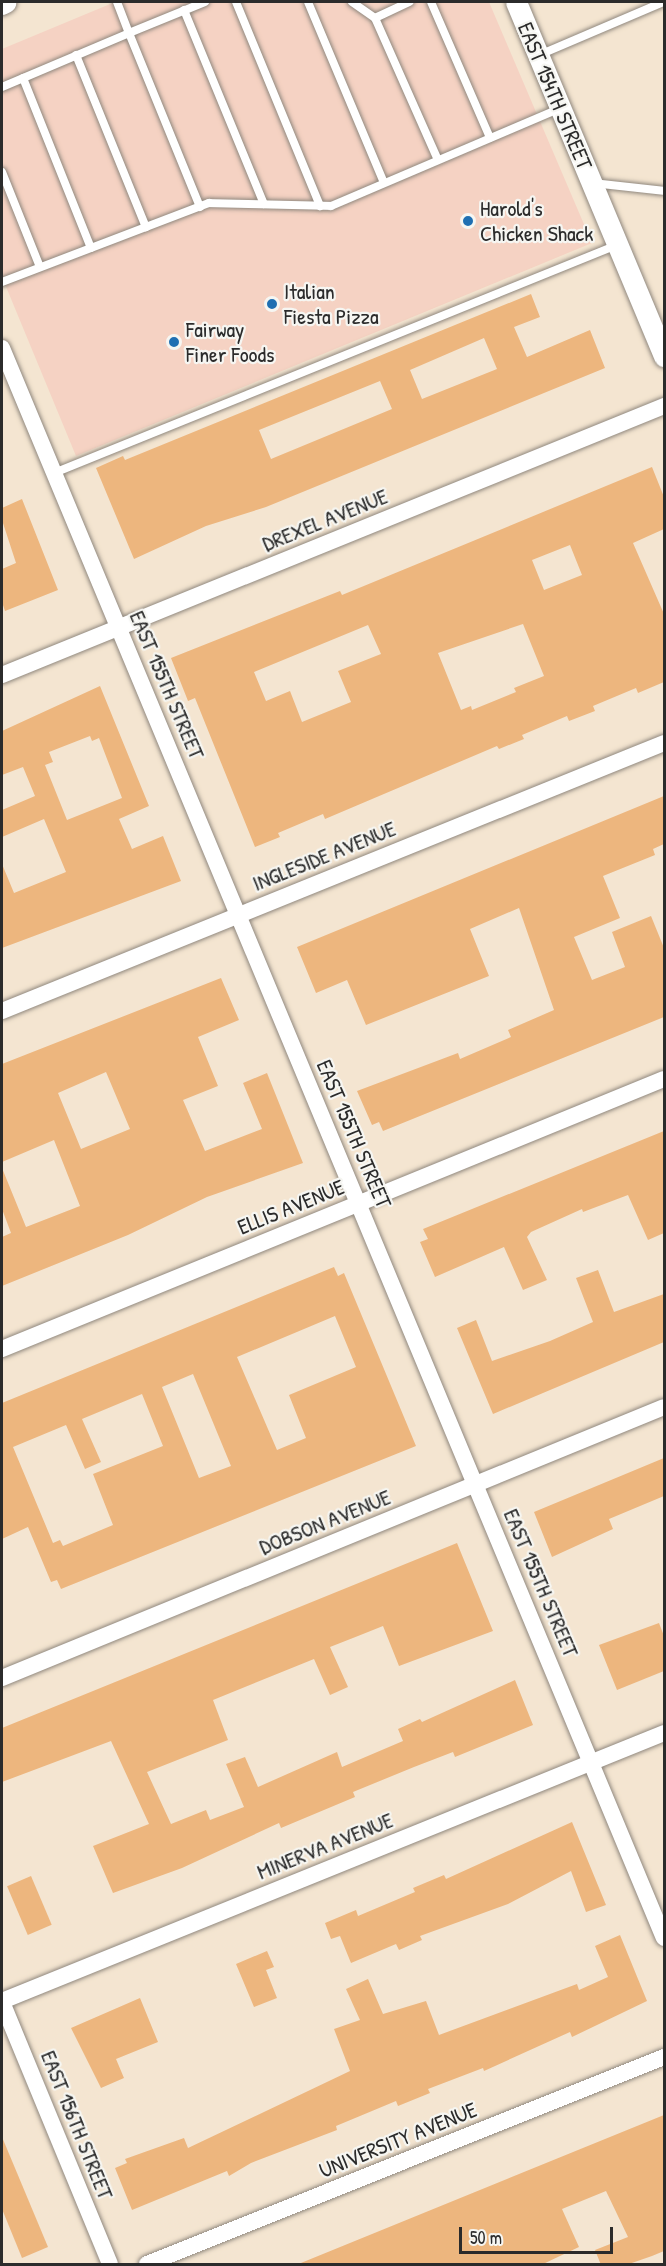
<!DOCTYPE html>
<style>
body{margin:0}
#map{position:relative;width:666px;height:2266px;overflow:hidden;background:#f4e5d1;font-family:"Patrick Hand",sans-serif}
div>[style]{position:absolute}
.built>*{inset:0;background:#f5d2c3}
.building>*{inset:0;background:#edb67e;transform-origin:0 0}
.roads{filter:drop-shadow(0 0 2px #90887e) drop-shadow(0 0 2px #90887e)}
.service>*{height:8px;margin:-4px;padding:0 4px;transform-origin:4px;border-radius:4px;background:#fff}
.minor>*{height:16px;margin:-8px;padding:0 8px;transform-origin:8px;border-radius:8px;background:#fff}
.tertiary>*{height:21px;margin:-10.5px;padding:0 10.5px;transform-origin:10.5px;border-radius:10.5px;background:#fff}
.secondary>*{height:22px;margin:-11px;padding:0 11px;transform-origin:11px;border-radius:11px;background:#fff}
.dots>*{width:16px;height:16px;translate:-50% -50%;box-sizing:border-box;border:3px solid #f6f6f2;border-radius:50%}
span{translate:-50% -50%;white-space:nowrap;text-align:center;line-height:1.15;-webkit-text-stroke:4.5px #f6f6f2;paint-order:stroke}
.street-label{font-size:22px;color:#2b2b2b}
.poi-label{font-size:22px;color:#2b2b2b}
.left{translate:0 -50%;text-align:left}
.frame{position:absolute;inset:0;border:3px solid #2b2b2b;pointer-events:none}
.scale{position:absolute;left:459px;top:2227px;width:154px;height:27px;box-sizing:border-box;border:3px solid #2b2b2b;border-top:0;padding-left:8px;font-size:18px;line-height:21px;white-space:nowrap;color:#2b2b2b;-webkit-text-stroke:4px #f6f6f2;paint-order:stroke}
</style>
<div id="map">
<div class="built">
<i style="clip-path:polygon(115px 2px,489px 2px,592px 243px,76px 456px,2px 277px,2px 49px)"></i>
</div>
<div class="building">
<i style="clip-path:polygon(evenodd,531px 294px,540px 317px,514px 327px,527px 357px,590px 330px,605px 368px,266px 507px,206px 526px,134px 559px,96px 468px,123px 456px,125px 460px,531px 294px,484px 338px,497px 369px,422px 399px,410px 370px,484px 338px,531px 294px,380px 381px,392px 409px,271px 459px,259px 430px,380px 381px)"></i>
<i style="clip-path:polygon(evenodd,652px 467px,664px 497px,664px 529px,633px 543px,664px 614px,664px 682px,638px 693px,636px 688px,593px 706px,595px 711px,569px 721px,567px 716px,522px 735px,524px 739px,499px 749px,497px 746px,325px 819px,323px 814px,278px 833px,280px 837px,255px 847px,195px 698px,188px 701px,171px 658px,340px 591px,342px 595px,652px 467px,570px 545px,582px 575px,544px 590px,532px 560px,570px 545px,652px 467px,523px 624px,544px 676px,514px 688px,516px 692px,472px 710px,471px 706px,461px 710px,438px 653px,523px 624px,652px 467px,368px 625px,381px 654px,338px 671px,351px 702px,302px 722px,290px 691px,266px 701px,254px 672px,368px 625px)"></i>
<i style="clip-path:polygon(22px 499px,58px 590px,5px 611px,2px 602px,2px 569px,16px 563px,2px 520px,2px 508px)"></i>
<i style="clip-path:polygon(evenodd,100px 686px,149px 806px,119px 819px,132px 849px,163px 836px,181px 881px,2px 948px,2px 864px,14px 893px,66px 872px,44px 819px,2px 837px,2px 810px,35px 796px,23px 767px,2px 775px,2px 731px,100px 686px,90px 736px,92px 741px,99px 738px,122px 798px,67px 820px,45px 765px,53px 762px,49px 752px,90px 736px)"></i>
<i style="clip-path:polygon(664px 796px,664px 844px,653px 849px,655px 855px,603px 876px,620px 918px,574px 937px,592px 980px,625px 967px,612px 932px,651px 916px,664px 948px,664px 1017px,383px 1131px,379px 1122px,372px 1125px,357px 1091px,458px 1053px,460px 1059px,511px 1037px,508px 1030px,554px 1010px,519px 908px,470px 929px,489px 976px,366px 1025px,347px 980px,316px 993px,297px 947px)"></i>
<i style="clip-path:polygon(evenodd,221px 978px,239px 1020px,198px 1037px,218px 1086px,183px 1100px,205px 1151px,262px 1129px,243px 1083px,267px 1073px,303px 1163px,207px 1197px,128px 1235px,2px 1286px,2px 1237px,11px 1233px,2px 1209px,2px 1168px,26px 1227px,80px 1206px,54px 1140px,2px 1162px,2px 1064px,221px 978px,106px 1072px,130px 1129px,81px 1149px,58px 1093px,106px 1072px)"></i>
<i style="clip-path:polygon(664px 1131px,664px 1233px,648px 1240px,628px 1195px,583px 1212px,582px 1209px,531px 1232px,527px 1237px,547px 1280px,523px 1290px,504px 1247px,435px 1277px,420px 1242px,428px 1239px,423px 1229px)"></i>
<i style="clip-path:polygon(evenodd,334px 1267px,338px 1276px,344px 1273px,416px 1446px,61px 1589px,57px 1580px,51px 1582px,28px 1527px,2px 1539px,2px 1403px,334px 1267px,335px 1316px,356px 1367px,289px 1395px,306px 1438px,277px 1450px,237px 1357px,335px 1316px,334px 1267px,193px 1374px,231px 1466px,199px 1478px,162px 1387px,193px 1374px,334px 1267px,142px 1394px,163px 1446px,93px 1474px,113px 1525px,63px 1546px,60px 1540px,53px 1543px,13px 1447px,66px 1425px,85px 1469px,101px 1462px,82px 1419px,142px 1394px)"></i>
<i style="clip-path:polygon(598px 1270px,614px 1312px,664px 1294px,664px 1342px,493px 1414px,457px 1328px,476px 1320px,492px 1361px,550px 1341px,593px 1322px,576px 1278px)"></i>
<i style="clip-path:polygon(664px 1458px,664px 1496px,609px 1519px,613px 1529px,552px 1557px,534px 1512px)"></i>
<i style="clip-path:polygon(457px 1543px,493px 1631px,399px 1666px,383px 1626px,358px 1636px,330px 1647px,348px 1687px,330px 1695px,314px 1659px,213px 1700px,228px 1740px,147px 1772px,171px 1824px,206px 1810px,210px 1820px,244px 1807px,226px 1764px,245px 1757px,258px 1787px,337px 1752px,342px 1767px,403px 1741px,398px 1729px,420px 1719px,422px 1722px,515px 1680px,533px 1725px,455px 1757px,453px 1752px,414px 1767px,353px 1792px,355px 1797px,281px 1828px,279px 1823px,182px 1868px,113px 1893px,93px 1846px,149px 1824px,111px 1741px,2px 1782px,2px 1728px)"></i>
<i style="clip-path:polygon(659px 1623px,664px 1636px,664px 1671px,617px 1690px,599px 1645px)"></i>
<i style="clip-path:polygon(572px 1822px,606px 1905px,586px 1912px,571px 1871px,508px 1904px,420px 1936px,422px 1940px,399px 1950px,396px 1944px,351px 1963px,340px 1936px,331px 1939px,325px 1923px,356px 1910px,358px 1916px,415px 1892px,413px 1888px,444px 1875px,446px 1879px)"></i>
<i style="left:31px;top:1876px;width:53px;height:26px;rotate:67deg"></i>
<i style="clip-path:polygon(620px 1935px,647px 2001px,572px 2037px,570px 2032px,484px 2071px,483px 2068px,428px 2089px,430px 2093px,398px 2106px,396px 2101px,336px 2126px,337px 2130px,251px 2163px,229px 2176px,227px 2171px,132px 2210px,115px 2168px,127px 2163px,125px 2159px,184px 2138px,188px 2148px,350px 2071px,334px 2029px,360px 2020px,346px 1989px,368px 1979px,383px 2014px,426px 2001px,439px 2035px,577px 1984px,579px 1990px,608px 1977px,595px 1946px)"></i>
<i style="clip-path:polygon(267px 1951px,274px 1967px,266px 1970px,277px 1998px,254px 2007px,236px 1964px)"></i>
<i style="clip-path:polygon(140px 1998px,158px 2042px,116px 2059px,124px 2078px,101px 2088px,71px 2028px)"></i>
<i style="clip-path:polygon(664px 2115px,664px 2251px,652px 2256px,626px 2265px,601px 2265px,595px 2250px,628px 2237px,606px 2191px,562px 2209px,579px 2247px,541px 2265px,296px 2265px)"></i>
<i style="clip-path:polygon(2px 2137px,48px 2247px,22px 2258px,2px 2209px)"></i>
</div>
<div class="roads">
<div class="service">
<i style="left:117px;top:2px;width:33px;rotate:69deg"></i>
<i style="left:129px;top:33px;width:82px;rotate:-22.2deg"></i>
<i style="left:236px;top:2px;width:221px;rotate:67.6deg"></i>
<i style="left:308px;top:2px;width:196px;rotate:67.2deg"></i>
<i style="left:352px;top:2px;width:28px;rotate:35deg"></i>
<i style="left:375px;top:18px;width:38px;rotate:-25deg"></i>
<i style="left:431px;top:2px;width:148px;rotate:66.5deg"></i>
<i style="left:184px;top:10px;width:210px;rotate:67.6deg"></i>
<i style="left:375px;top:18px;width:155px;rotate:66.1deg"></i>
<i style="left:76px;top:55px;width:186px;rotate:67.9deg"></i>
<i style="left:539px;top:55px;width:135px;rotate:-23.1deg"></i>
<i style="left:23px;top:78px;width:183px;rotate:68.2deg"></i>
<i style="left:2px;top:87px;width:138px;rotate:-23deg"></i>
<i style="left:129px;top:33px;width:188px;rotate:67.8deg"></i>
<i style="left:2px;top:172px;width:102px;rotate:68.2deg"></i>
<i style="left:592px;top:183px;width:72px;rotate:6.3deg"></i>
<i style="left:2px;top:282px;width:222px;rotate:-20.9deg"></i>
<i style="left:209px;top:203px;width:122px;rotate:1.4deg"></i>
<i style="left:331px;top:206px;width:250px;rotate:-23.1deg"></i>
<i style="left:54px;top:473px;width:607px;rotate:-22.05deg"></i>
</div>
<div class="minor">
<i style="left:2px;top:348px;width:1722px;rotate:67.4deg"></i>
<i style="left:2px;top:675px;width:715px;rotate:-22.11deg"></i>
<i style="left:2px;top:1011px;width:714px;rotate:-22.04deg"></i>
<i style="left:2px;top:1349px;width:715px;rotate:-22.19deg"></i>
<i style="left:2px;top:1678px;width:715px;rotate:-22.26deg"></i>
<i style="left:2px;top:2001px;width:714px;rotate:-22.04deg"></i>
<i style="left:2px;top:2002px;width:283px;rotate:67.6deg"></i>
<i style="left:147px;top:2264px;width:557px;rotate:-21.82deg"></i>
</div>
<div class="tertiary">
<i style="left:516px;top:2px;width:384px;rotate:67.3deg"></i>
</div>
<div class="secondary">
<i style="left:2px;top:4px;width:4px;rotate:-27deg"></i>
</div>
</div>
<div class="dots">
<i style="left:468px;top:221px;background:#1f6fb2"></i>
<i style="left:272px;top:304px;background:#1f6fb2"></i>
<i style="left:174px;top:342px;background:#1f6fb2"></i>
</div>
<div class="street-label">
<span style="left:555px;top:96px;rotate:67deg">EAST 154TH STREET</span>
<span style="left:325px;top:520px;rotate:-22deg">DREXEL AVENUE</span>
<span style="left:167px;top:685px;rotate:67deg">EAST 155TH STREET</span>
<span style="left:324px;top:856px;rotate:-22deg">INGLESIDE AVENUE</span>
<span style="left:354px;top:1134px;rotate:67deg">EAST 155TH STREET</span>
<span style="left:291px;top:1207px;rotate:-22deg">ELLIS AVENUE</span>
<span style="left:325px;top:1522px;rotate:-22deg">DOBSON AVENUE</span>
<span style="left:541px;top:1583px;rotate:67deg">EAST 155TH STREET</span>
<span style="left:325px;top:1846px;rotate:-22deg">MINERVA AVENUE</span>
<span style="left:77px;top:2125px;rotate:68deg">EAST 156TH STREET</span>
<span style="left:398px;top:2140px;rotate:-22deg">UNIVERSITY AVENUE</span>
</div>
<div class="poi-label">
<span class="left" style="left:480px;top:221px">Harold's<br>Chicken Shack</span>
<span class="left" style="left:284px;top:304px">Italian<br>Fiesta Pizza</span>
<span class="left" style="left:186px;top:342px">Fairway<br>Finer Foods</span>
</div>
<div class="frame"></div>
<div class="scale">50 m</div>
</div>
